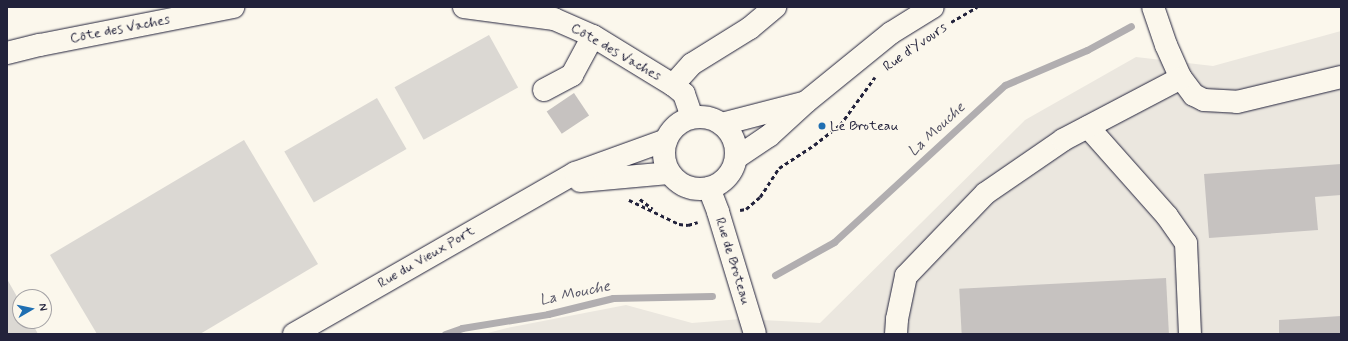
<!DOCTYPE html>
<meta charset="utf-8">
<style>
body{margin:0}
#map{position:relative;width:1348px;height:341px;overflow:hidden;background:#fbf7ec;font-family:Mynerve,sans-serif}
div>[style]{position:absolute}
.built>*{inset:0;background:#ebe7df}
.green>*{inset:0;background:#dbd8d3;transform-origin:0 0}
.stream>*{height:7px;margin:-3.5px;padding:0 3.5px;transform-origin:3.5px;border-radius:3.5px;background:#b1aeb0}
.building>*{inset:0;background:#c6c2c0;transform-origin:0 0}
.path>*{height:2.5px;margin-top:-1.25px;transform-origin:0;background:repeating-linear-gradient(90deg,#22223b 0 4px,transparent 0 7px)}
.roads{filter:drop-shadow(0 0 1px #22223b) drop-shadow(0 0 1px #22223b)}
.minor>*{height:22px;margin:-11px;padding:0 11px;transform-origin:11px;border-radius:11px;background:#fbf7ec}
.major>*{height:22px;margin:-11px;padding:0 11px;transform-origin:11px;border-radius:11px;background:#fbf7ec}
.major>.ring{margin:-11px;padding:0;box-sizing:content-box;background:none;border:22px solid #fbf7ec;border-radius:50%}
.dots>*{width:11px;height:11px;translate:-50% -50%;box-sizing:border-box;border:2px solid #fbf7ec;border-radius:50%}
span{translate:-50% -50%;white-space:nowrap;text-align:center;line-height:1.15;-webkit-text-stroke:3.5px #fbf7ec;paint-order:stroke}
.street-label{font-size:14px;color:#22223b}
.poi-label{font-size:14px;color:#22223b}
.left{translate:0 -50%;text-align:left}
.water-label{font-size:15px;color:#545364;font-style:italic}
.frame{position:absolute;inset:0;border:8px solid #22223b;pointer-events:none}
.north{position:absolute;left:12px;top:289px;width:40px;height:40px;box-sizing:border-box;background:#fbf7ec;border:1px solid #a4a2a5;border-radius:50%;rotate:81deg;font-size:11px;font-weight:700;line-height:16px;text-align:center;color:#22223b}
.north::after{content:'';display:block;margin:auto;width:14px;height:18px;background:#1f6fb2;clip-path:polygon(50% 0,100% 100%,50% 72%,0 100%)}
</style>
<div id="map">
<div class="built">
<i style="clip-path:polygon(1341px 31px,1341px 334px,484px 334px,507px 328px,626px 305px,692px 323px,741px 319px,820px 323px,1025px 120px,1136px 57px,1213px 66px)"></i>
</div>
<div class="green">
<i style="left:489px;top:35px;width:60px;height:108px;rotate:61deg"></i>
<i style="left:377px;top:98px;width:59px;height:107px;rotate:60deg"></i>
<i style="clip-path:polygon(244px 140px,318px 264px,200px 334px,97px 334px,50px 255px)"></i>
<i style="clip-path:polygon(7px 279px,20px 302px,20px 321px,31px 321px,38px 334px,7px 334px)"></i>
</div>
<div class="stream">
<i style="left:775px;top:275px;width:68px;rotate:-29.2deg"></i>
<i style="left:834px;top:242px;width:232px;rotate:-42.6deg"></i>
<i style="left:1005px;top:85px;width:89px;rotate:-23.1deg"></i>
<i style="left:1087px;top:50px;width:50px;rotate:-28.6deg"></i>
<i style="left:445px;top:334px;width:18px;rotate:-19deg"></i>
<i style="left:462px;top:328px;width:87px;rotate:-9.2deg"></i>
<i style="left:548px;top:314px;width:67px;rotate:-13.8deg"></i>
<i style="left:613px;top:298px;width:99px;rotate:-1.2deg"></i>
</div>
<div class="building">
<i style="left:574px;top:93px;width:27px;height:33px;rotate:56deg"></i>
<i style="clip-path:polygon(1341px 164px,1341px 195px,1315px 197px,1318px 230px,1209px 238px,1204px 174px)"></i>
<i style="left:1166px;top:278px;width:56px;height:207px;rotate:87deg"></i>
<i style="clip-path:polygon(1341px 316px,1341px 334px,1279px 334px,1279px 320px)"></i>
</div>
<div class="path">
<i style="left:951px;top:22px;width:30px;rotate:-30deg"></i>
<i style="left:640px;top:199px;width:16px;rotate:38deg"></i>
<i style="left:629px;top:200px;width:55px;rotate:25.6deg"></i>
<i style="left:679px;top:224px;width:9px;rotate:6deg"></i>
<i style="left:688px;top:225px;width:10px;rotate:-17deg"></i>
<i style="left:740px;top:210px;width:6px;rotate:-9deg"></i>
<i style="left:746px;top:209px;width:18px;rotate:-41deg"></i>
<i style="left:760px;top:197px;width:35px;rotate:-57deg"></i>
<i style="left:779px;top:168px;width:42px;rotate:-33.3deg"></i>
<i style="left:814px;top:145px;width:33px;rotate:-38deg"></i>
<i style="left:840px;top:125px;width:59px;rotate:-53.9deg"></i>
</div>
<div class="roads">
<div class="minor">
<i style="left:464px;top:7px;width:91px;rotate:7.6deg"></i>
<i style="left:554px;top:19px;width:43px;rotate:23.6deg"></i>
<i style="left:593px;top:36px;width:94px;rotate:31.5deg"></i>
<i style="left:673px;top:85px;width:14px;rotate:39deg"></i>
<i style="left:684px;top:94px;width:24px;rotate:71deg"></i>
<i style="left:1153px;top:7px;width:40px;rotate:71.1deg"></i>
<i style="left:1166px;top:45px;width:36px;rotate:66deg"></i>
<i style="left:1181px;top:78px;width:21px;rotate:53deg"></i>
<i style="left:1194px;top:95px;width:11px;rotate:27deg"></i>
<i style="left:1204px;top:100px;width:33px;rotate:3deg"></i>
<i style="left:1237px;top:102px;width:107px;rotate:-13.5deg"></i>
<i style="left:7px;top:53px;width:34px;rotate:-14deg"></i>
<i style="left:40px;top:45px;width:197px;rotate:-11.1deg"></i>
<i style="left:673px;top:85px;width:28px;rotate:-48deg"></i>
<i style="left:692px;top:64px;width:68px;rotate:-31.8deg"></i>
<i style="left:750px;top:28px;width:33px;rotate:-40deg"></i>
<i style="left:544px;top:90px;width:32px;rotate:-28deg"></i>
<i style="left:572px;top:75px;width:44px;rotate:-61.7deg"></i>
<i style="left:1088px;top:127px;width:119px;rotate:48.4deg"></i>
<i style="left:1167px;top:216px;width:33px;rotate:55deg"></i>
<i style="left:1186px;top:243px;width:91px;rotate:87.5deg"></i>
<i style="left:709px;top:188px;width:26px;rotate:69deg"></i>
<i style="left:718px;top:212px;width:127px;rotate:73.1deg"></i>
<i style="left:896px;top:334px;width:15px;rotate:-86deg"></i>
<i style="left:897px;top:319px;width:44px;rotate:-78.2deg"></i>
<i style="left:906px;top:276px;width:115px;rotate:-46.1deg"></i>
<i style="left:986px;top:193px;width:93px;rotate:-34.5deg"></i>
<i style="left:1063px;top:140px;width:133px;rotate:-27.7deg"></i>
</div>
<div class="major">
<i class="ring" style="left:664px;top:117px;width:50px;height:50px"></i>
<i style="left:722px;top:124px;width:84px;rotate:-14.5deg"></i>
<i style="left:736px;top:158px;width:40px;rotate:-34deg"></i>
<i style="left:769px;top:136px;width:50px;rotate:-42.6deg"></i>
<i style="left:806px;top:102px;width:109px;rotate:-39.1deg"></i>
<i style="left:891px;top:33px;width:49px;rotate:-31.8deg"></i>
<i style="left:580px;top:181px;width:89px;rotate:-5.1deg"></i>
<i style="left:294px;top:334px;width:324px;rotate:-29.8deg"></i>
<i style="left:575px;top:173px;width:97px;rotate:-19.9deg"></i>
</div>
</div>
<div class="dots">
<i style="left:822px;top:126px;background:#1f6fb2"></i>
</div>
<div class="street-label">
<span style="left:120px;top:29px;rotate:-11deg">Côte des Vaches</span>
<span style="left:915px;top:47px;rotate:-35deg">Rue d'Yvours</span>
<span style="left:616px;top:52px;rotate:30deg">Côte des Vaches</span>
<span style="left:426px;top:257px;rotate:-30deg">Rue du Vieux Port</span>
<span style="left:733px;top:261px;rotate:73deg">Rue de Broteau</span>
</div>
<div class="poi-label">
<span class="left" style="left:830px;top:126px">Le Broteau</span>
</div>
<div class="water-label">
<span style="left:937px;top:130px;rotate:-43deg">La Mouche</span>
<span style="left:575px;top:294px;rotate:-12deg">La Mouche</span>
</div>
<div class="frame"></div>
<div class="north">N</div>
</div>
